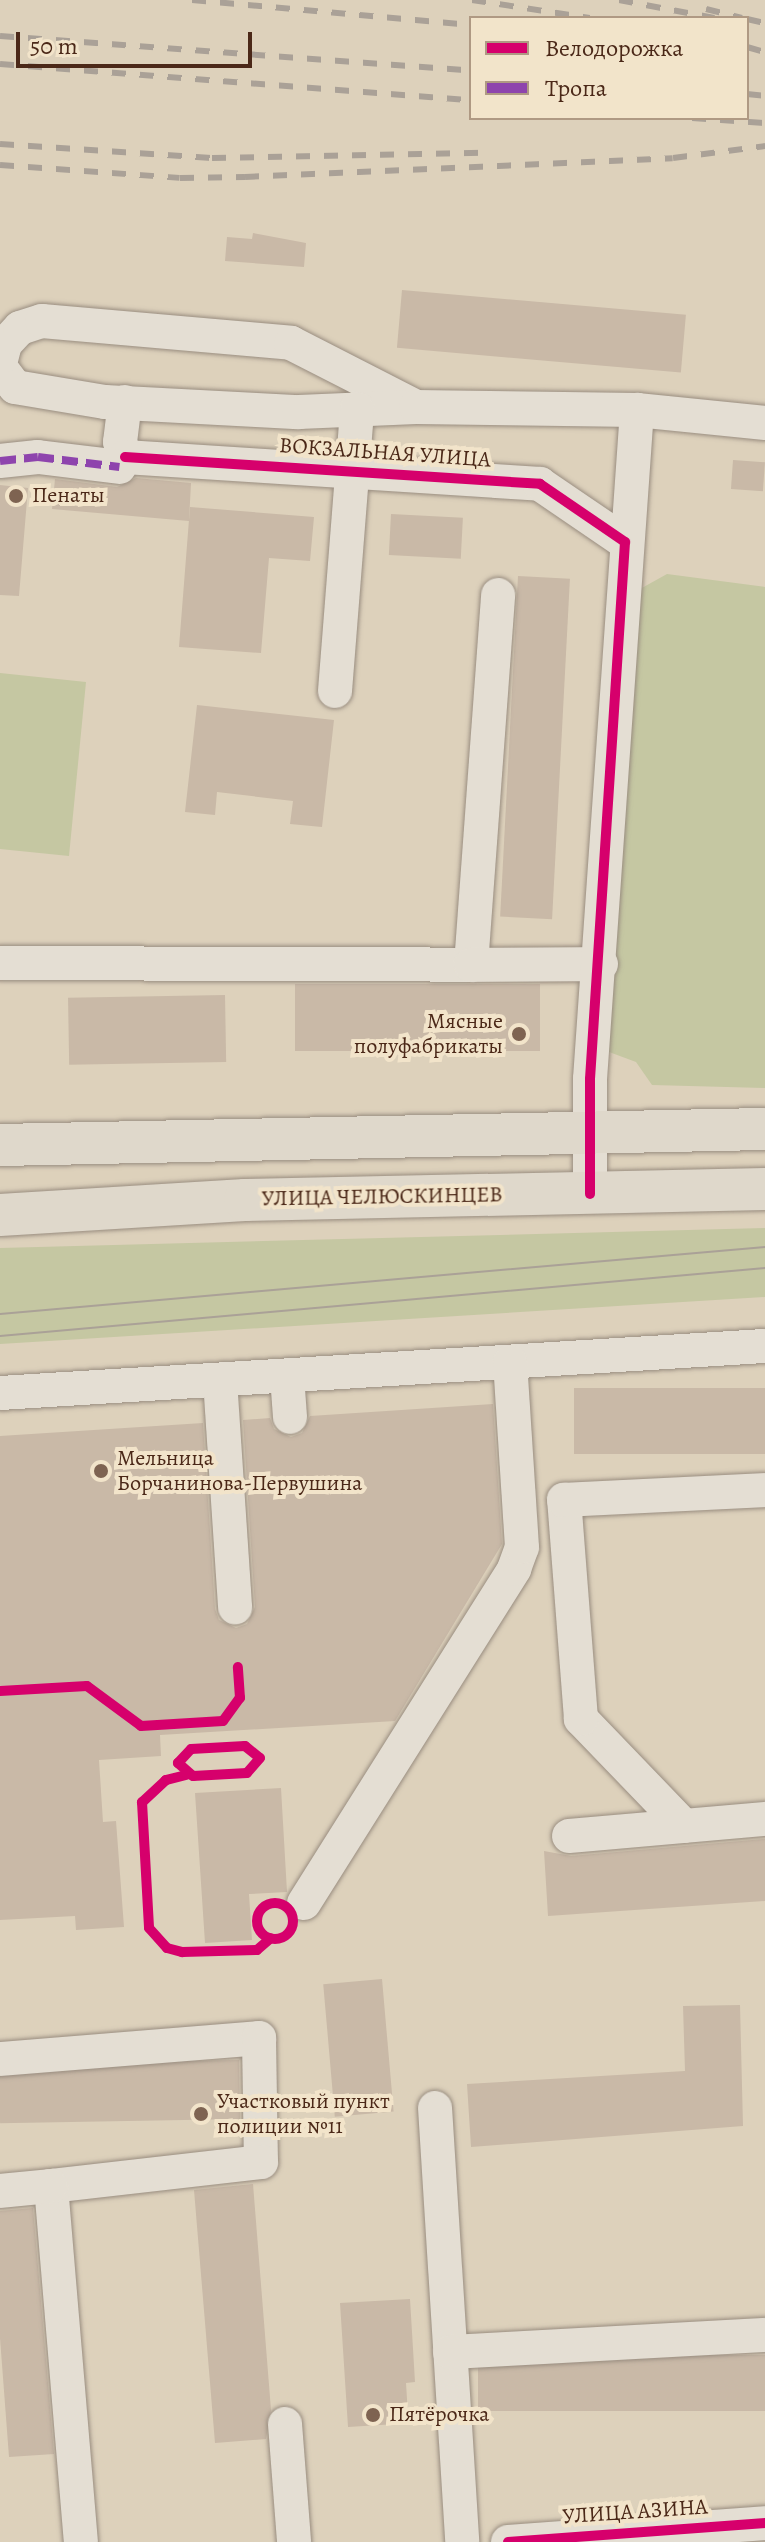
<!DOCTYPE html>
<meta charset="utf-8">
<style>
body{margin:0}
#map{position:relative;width:765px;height:2542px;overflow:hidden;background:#ddd1bb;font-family:Alegreya,serif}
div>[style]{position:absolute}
.green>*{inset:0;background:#c5c7a2}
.building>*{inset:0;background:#c9b9a7;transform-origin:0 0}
.roads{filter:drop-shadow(0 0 2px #998d80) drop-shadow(0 0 2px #998d80)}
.minor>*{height:34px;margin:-17px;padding:0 17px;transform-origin:17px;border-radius:17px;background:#e4ded3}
.major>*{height:42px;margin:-21px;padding:0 21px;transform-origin:21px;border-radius:21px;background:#dfd8cb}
.tram>*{height:2px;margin:-1px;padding:0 1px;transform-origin:1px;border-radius:1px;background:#aaa197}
.rail>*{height:6px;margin-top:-3px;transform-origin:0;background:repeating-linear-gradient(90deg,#aaa197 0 14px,transparent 0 28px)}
.quiet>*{height:8px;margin-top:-4px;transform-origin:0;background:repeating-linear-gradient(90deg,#8e44ad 0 16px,transparent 0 24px)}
.cycleway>*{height:10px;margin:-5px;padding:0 5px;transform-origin:5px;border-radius:5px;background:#d6006c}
.cycleway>.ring{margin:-5px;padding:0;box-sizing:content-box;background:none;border:10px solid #d6006c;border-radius:50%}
.dots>*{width:22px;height:22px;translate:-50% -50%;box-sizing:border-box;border:4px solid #f2e4ca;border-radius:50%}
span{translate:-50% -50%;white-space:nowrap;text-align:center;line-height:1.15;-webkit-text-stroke:8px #f2e4ca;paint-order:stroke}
.street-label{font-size:22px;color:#4b2818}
.poi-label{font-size:22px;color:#4b2818}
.left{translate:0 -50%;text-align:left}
.right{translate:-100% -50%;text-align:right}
.legend{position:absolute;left:469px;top:16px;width:280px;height:104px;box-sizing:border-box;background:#f2e4ca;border:2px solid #af9983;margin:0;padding:10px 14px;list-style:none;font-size:24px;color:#4b2818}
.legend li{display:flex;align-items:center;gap:16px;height:40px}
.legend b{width:40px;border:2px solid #af9983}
.scale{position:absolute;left:16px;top:32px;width:236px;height:36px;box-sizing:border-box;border:4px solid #4b2818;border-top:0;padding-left:10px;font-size:24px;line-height:28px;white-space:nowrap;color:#4b2818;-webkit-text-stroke:6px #f2e4ca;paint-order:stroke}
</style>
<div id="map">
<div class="green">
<i style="clip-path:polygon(667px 574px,765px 587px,765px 1088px,652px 1085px,636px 1062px,601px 1049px,604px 993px,614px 981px,631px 594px)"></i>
<i style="clip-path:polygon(0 673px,86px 682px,69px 856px,0 849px)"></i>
<i style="clip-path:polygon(765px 1228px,765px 1297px,0 1344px,0 1248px)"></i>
</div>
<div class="building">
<i style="clip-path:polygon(253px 233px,306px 243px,304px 267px,225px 261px,227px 237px,252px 239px)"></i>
<i style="left:402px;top:290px;width:285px;height:58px;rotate:5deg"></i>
<i style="left:733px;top:460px;width:32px;height:29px;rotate:4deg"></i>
<i style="clip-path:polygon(136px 478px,191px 483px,189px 521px,52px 509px,55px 479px,117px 487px)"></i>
<i style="clip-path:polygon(0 485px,28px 488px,19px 596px,0 595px)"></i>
<i style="clip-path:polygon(190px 507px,314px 517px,310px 561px,269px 558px,261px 653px,179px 647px)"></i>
<i style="left:391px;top:514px;width:72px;height:41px;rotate:3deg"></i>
<i style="left:518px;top:576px;width:52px;height:341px;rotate:3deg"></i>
<i style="clip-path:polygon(197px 705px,334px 720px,322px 827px,290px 824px,293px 801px,217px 792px,215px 815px,185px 812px)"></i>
<i style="left:295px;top:984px;width:245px;height:67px"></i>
<i style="left:225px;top:995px;width:67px;height:157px;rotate:89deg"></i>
<i style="left:765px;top:1388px;width:66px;height:191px;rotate:90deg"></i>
<i style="clip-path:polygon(493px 1404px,502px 1544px,395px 1721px,160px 1735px,161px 1756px,99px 1760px,103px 1822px,116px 1821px,124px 1927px,76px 1930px,75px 1916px,0 1920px,0 1436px,203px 1423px,215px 1609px,219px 1620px,236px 1628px,247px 1624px,255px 1607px,243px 1420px,270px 1418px,274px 1429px,291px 1437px,302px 1433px,310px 1416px)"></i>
<i style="clip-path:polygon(281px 1788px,287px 1892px,249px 1894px,252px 1940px,205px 1943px,195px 1793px)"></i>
<i style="clip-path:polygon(765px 1839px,765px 1901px,548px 1916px,544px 1851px,571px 1856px)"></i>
<i style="left:382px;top:1979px;width:133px;height:59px;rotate:85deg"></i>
<i style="clip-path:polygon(740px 2005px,743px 2126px,471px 2147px,467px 2084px,685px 2071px,683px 2006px)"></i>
<i style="left:239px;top:2060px;width:59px;height:240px;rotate:89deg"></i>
<i style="clip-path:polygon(253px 2184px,271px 2410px,266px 2439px,215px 2443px,194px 2190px)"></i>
<i style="clip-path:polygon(33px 2208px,54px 2454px,9px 2457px,0 2338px,0 2211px)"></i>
<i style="clip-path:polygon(410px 2299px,415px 2382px,406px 2383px,408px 2415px,396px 2416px,396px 2424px,348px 2427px,340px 2303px)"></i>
<i style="left:765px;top:2355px;width:56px;height:287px;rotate:90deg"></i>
</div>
<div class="roads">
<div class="minor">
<i style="left:0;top:364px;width:21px;rotate:-76deg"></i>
<i style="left:5px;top:344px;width:22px;rotate:-47deg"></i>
<i style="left:20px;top:328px;width:23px;rotate:-18deg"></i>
<i style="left:42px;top:321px;width:250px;rotate:5deg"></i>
<i style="left:291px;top:343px;width:136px;rotate:27.1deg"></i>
<i style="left:0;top:367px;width:25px;rotate:53deg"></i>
<i style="left:15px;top:387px;width:91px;rotate:9.5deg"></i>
<i style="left:105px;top:402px;width:194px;rotate:3deg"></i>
<i style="left:299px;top:412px;width:117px;rotate:-2.4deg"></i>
<i style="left:416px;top:407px;width:221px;rotate:0.8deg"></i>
<i style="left:637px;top:410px;width:129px;rotate:5.8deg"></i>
<i style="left:125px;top:402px;width:40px;rotate:97.1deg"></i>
<i style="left:120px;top:442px;width:16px;rotate:72deg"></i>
<i style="left:125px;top:457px;width:416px;rotate:3.7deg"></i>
<i style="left:540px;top:484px;width:103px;rotate:34.3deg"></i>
<i style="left:0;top:461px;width:38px;rotate:-6deg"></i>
<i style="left:38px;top:457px;width:82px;rotate:7deg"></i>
<i style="left:335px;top:691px;width:283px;rotate:-85.5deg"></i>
<i style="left:0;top:963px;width:471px;rotate:0.2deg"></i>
<i style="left:471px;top:965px;width:371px;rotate:-85.8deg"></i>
<i style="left:471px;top:965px;width:130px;rotate:-0.4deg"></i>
<i style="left:590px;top:1194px;width:115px;rotate:-90deg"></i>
<i style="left:590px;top:1079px;width:671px;rotate:-85.98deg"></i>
<i style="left:287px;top:1376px;width:41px;rotate:85.8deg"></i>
<i style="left:220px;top:1380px;width:228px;rotate:86.2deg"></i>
<i style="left:0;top:1393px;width:766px;rotate:-3.52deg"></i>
<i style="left:684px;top:1826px;width:149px;rotate:-133.9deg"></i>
<i style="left:581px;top:1719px;width:220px;rotate:-94.4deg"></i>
<i style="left:564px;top:1500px;width:201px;rotate:-2.8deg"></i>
<i style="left:569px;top:1836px;width:197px;rotate:-5deg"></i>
<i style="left:304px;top:1903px;width:395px;rotate:-57.8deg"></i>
<i style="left:514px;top:1569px;width:23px;rotate:-70deg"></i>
<i style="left:522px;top:1547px;width:185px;rotate:-93.7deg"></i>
<i style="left:0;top:2059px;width:260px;rotate:-4.6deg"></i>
<i style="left:259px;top:2038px;width:124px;rotate:89.1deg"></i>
<i style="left:261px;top:2162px;width:211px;rotate:173.5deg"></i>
<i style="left:51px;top:2186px;width:357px;rotate:85.2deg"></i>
<i style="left:435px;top:2108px;width:435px;rotate:86.4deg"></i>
<i style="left:0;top:2191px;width:51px;rotate:-5.6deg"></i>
<i style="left:450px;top:2352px;width:315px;rotate:-3.1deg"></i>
<i style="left:285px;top:2424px;width:118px;rotate:85.6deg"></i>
<i style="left:508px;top:2542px;width:258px;rotate:-4.2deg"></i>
</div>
<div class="major">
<i style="left:0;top:1145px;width:765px;rotate:-1.2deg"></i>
<i style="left:0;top:1215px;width:245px;rotate:-3.5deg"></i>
<i style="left:245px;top:1200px;width:520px;rotate:-1.21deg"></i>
</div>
</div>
<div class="tram">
<i style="left:0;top:1314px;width:768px;rotate:-5.01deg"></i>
<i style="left:0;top:1336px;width:768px;rotate:-5.08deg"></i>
</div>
<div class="rail">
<i style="left:192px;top:0;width:280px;rotate:5.1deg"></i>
<i style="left:472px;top:0;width:119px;rotate:8.7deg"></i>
<i style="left:619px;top:0;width:97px;rotate:10.7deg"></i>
<i style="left:706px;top:9px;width:37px;rotate:14deg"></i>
<i style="left:747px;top:19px;width:18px;rotate:13deg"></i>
<i style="left:0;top:36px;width:472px;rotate:4.2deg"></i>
<i style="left:747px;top:47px;width:19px;rotate:16deg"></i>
<i style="left:0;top:64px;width:472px;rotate:4.4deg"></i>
<i style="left:747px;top:94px;width:18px;rotate:6deg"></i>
<i style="left:692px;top:118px;width:73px;rotate:3.9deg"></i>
<i style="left:0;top:144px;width:212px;rotate:3.8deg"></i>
<i style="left:212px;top:158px;width:271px;rotate:-1.1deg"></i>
<i style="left:0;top:165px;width:180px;rotate:4.1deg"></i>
<i style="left:180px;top:178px;width:65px;rotate:-0.9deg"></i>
<i style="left:245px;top:177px;width:428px;rotate:-2.5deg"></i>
<i style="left:673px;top:158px;width:93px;rotate:-7.4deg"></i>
</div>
<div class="quiet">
<i style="left:0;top:461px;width:38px;rotate:-6deg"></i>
<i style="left:38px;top:457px;width:82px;rotate:7deg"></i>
</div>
<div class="cycleway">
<i style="left:125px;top:457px;width:416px;rotate:3.7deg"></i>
<i style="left:540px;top:484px;width:103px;rotate:34.3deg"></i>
<i style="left:625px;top:542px;width:538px;rotate:93.73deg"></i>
<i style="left:590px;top:1079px;width:115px;rotate:90deg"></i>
<i style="left:0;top:1691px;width:87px;rotate:-3.3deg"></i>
<i style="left:87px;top:1686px;width:67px;rotate:36.5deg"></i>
<i style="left:141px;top:1726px;width:82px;rotate:-3.5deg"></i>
<i style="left:223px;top:1721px;width:29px;rotate:-54deg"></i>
<i style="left:240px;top:1698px;width:31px;rotate:-94deg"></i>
<i style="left:245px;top:1746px;width:19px;rotate:39deg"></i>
<i style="left:260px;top:1758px;width:20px;rotate:131deg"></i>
<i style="left:247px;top:1773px;width:54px;rotate:176.8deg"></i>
<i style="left:193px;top:1776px;width:20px;rotate:-139deg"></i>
<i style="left:178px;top:1763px;width:19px;rotate:-47deg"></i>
<i style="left:191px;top:1749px;width:54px;rotate:-3.2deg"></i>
<i style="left:186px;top:1775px;width:21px;rotate:166deg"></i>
<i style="left:166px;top:1780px;width:33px;rotate:137deg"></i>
<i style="left:142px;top:1802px;width:126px;rotate:86.8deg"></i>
<i style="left:149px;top:1928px;width:27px;rotate:48deg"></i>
<i style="left:167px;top:1948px;width:16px;rotate:15deg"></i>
<i style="left:182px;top:1952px;width:75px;rotate:-1.5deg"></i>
<i style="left:257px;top:1950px;width:18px;rotate:-41deg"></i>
<i class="ring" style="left:257px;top:1903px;width:26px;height:26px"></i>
<i style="left:508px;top:2542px;width:258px;rotate:-4.2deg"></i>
</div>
<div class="dots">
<i style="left:16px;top:496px;background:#7e6351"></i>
<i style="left:519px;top:1034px;background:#7e6351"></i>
<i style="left:101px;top:1471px;background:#7e6351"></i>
<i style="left:201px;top:2114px;background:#7e6351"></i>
<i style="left:373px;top:2415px;background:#7e6351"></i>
</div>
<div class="street-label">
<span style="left:385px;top:453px;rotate:4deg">ВОКЗАЛЬНАЯ УЛИЦА</span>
<span style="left:382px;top:1197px;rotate:-1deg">УЛИЦА ЧЕЛЮСКИНЦЕВ</span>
<span style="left:635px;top:2512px;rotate:-4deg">УЛИЦА АЗИНА</span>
</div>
<div class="poi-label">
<span class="left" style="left:32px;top:496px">Пенаты</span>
<span class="right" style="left:503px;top:1034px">Мясные<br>полуфабрикаты</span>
<span class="left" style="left:117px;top:1471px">Мельница<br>Борчанинова-Первушина</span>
<span class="left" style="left:217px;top:2114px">Участковый пункт<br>полиции №11</span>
<span class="left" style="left:389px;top:2415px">Пятёрочка</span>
</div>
<ul class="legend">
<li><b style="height:10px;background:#d6006c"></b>Велодорожка</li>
<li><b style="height:10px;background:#8e44ad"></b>Тропа</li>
</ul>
<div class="scale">50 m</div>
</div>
